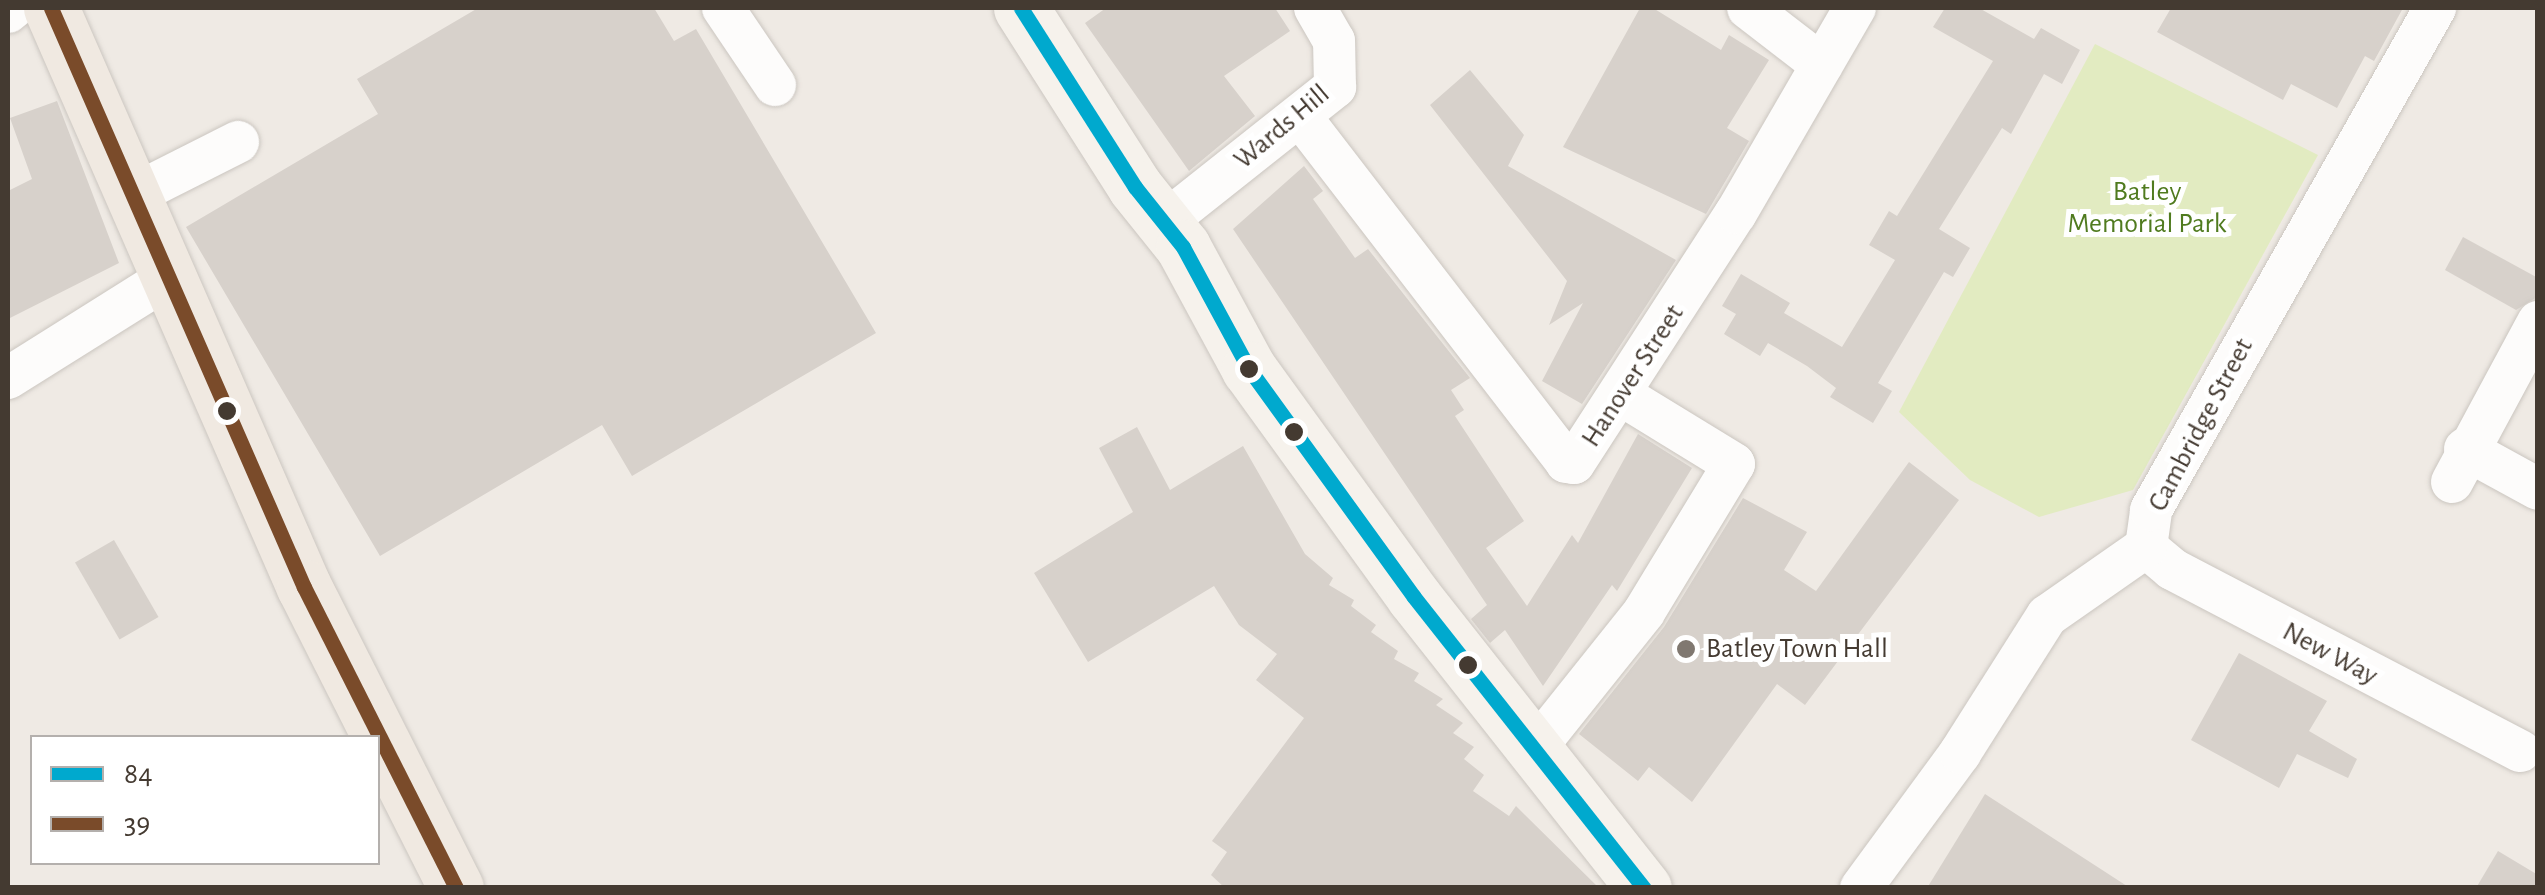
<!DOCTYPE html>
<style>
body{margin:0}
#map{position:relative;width:2545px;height:895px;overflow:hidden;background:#efeae4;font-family:"Alegreya Sans",sans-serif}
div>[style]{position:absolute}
.green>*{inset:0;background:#e2ebc1}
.building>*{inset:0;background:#d7d1cb;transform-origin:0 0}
.roads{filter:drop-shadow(0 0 2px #cbc6c0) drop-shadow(0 0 2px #cbc6c0)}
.street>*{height:42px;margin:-21px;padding:0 21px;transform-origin:21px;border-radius:21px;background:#fdfcfb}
.secondary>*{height:55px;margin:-27.5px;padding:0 27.5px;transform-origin:27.5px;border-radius:27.5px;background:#f6f2ec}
.primary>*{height:55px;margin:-27.5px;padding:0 27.5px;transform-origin:27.5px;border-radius:27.5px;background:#f0e9e1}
.bus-1>*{height:15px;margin:-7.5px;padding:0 7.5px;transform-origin:7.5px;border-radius:7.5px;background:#00a9ce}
.bus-2>*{height:15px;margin:-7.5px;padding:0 7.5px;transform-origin:7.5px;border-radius:7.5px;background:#7a4b2a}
.dots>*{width:28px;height:28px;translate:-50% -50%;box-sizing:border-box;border:5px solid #fff;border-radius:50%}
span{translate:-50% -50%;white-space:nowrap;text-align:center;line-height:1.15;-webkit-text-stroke:10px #fff;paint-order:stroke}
.street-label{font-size:28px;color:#443a31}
.park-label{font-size:28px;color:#507b1f}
.poi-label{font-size:28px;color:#443a31}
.left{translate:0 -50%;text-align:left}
.frame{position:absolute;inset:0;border:10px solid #443a31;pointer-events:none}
.legend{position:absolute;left:30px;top:735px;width:350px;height:130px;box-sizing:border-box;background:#fff;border:2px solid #b4b0ad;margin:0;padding:12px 18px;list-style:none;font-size:30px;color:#443a31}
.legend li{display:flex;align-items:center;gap:20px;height:50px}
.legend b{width:50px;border:2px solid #b4b0ad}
</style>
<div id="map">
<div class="green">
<i style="clip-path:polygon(2095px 44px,2318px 155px,2133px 490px,2039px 517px,1970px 480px,1899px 412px)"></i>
</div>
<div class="building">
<i style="clip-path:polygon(478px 8px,654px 8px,674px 41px,696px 29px,876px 333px,632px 476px,602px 425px,380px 556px,186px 227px,378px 114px,357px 79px)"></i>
<i style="clip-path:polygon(1106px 8px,1275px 8px,1290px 31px,1224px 76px,1255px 116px,1189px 171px,1085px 23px)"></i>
<i style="clip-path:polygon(1640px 8px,1653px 8px,1721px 50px,1729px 35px,1769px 60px,1727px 128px,1749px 141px,1706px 214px,1563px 147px)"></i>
<i style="clip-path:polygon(1945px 8px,1979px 8px,2034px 39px,2041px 28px,2080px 50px,2062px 84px,2044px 74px,2011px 134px,2002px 128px,1939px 229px,1970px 248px,1953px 277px,1944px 272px,1878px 383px,1892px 391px,1873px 423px,1830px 397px,1836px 388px,1807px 366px,1768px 343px,1760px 356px,1724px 334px,1736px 314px,1722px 306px,1741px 274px,1790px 303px,1784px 313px,1842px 347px,1895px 260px,1869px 245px,1889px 211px,1897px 216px,1993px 61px,1933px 27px)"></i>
<i style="clip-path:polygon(2171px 8px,2403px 8px,2374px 61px,2365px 56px,2337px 108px,2291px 84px,2283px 100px,2157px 32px)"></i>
<i style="clip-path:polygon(1470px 70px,1524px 135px,1508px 166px,1676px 260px,1582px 404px,1542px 381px,1583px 303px,1549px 325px,1567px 281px,1430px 105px)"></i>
<i style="clip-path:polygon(57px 101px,119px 263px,8px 319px,8px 191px,32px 179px,10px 118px)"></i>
<i style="clip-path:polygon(1304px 166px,1323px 191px,1313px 199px,1355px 258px,1368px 249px,1470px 378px,1451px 390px,1464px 410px,1455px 416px,1524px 521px,1486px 548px,1527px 606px,1572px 535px,1578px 543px,1638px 434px,1692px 468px,1617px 591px,1612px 585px,1543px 686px,1505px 630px,1490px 643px,1471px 619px,1487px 605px,1233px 229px)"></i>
<i style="clip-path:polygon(2463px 237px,2538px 278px,2537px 297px,2516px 310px,2445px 270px)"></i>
<i style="clip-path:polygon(1137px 427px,1170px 490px,1243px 446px,1305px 554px,1333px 578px,1329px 585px,1354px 600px,1351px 606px,1376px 625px,1371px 632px,1398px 651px,1394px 659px,1419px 673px,1414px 681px,1443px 699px,1436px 705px,1463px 723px,1453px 733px,1474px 747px,1464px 759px,1484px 775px,1473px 791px,1509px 816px,1516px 806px,1599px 888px,1225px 888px,1211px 875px,1227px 852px,1212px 841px,1304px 718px,1256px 680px,1277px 654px,1239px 625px,1214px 586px,1088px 662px,1034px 573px,1133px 512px,1099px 448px)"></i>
<i style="clip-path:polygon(1909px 462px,1959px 500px,1805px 705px,1777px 684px,1692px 802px,1649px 767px,1638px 781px,1579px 734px,1664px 627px,1743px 498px,1807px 532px,1784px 570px,1816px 591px)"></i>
<i style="left:114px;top:540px;width:89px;height:45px;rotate:60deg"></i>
<i style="clip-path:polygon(2239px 653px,2327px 701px,2309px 731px,2357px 759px,2348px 778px,2297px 754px,2279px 788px,2191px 740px)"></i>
<i style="clip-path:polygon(1985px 794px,2130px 888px,1927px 888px)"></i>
<i style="clip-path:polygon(2498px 851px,2538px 875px,2538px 888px,2476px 888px)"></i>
</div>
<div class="roads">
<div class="street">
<i style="left:723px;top:8px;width:93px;rotate:56deg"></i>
<i style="left:1748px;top:8px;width:93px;rotate:37.6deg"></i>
<i style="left:8px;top:12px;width:6px;rotate:-39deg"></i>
<i style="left:1300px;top:116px;width:436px;rotate:52.4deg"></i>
<i style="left:1566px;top:462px;width:8px;rotate:7deg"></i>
<i style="left:1574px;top:463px;width:298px;rotate:-57.1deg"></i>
<i style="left:1736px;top:213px;width:237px;rotate:-59.9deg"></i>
<i style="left:131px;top:196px;width:120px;rotate:-26.8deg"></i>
<i style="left:1166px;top:221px;width:216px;rotate:-38.4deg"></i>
<i style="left:1335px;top:87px;width:46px;rotate:-91.2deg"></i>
<i style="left:1334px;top:41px;width:38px;rotate:-120deg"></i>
<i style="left:8px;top:378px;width:186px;rotate:-32.1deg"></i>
<i style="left:2465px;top:449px;width:83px;rotate:28.7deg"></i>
<i style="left:2452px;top:482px;width:182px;rotate:-61.7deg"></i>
<i style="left:2146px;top:547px;width:34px;rotate:40deg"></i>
<i style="left:2172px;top:569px;width:393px;rotate:27.6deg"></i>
<i style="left:1534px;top:750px;width:176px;rotate:-51.4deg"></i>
<i style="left:1644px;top:612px;width:173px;rotate:-58.7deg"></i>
<i style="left:1734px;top:464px;width:130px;rotate:-148.5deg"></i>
<i style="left:1861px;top:888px;width:167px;rotate:-53.7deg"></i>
<i style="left:1960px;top:753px;width:162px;rotate:-57.6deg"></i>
<i style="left:2047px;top:616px;width:121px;rotate:-34.9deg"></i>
<i style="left:2146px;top:547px;width:37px;rotate:-82deg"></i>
<i style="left:2151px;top:510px;width:577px;rotate:-60.5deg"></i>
</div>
<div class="secondary">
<i style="left:1021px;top:8px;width:212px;rotate:57.5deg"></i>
<i style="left:1135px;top:187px;width:77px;rotate:51.3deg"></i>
<i style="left:1183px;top:247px;width:139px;rotate:61.6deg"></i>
<i style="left:1249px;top:369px;width:281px;rotate:54.1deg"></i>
<i style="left:1414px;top:597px;width:371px;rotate:51.7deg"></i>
</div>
<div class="primary">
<i style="left:51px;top:8px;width:632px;rotate:66.4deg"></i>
<i style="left:304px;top:587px;width:337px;rotate:63.2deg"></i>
</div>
</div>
<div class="bus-1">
<i style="left:1021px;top:8px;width:212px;rotate:57.5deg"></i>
<i style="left:1135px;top:187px;width:77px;rotate:51.3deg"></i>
<i style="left:1183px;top:247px;width:139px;rotate:61.6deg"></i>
<i style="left:1249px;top:369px;width:281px;rotate:54.1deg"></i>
<i style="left:1414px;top:597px;width:371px;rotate:51.7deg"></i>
</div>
<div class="bus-2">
<i style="left:51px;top:8px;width:632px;rotate:66.4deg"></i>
<i style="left:304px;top:587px;width:337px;rotate:63.2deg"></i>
</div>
<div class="dots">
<i style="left:1249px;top:369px;background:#443a31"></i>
<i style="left:227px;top:411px;background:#443a31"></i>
<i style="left:1294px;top:432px;background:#443a31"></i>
<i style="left:1686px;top:649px;background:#807870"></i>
<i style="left:1468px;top:665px;background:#443a31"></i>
</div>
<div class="street-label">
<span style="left:1282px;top:127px;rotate:-40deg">Wards Hill</span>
<span style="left:1633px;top:376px;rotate:-57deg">Hanover Street</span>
<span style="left:2201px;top:425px;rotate:-62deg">Cambridge Street</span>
<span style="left:2330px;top:654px;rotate:28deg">New Way</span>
</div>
<div class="park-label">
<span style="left:2147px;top:208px">Batley<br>Memorial Park</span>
</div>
<div class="poi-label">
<span class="left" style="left:1706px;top:649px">Batley Town Hall</span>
</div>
<div class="frame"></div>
<ul class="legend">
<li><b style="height:12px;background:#00a9ce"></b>84</li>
<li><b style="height:12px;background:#7a4b2a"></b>39</li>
</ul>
</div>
